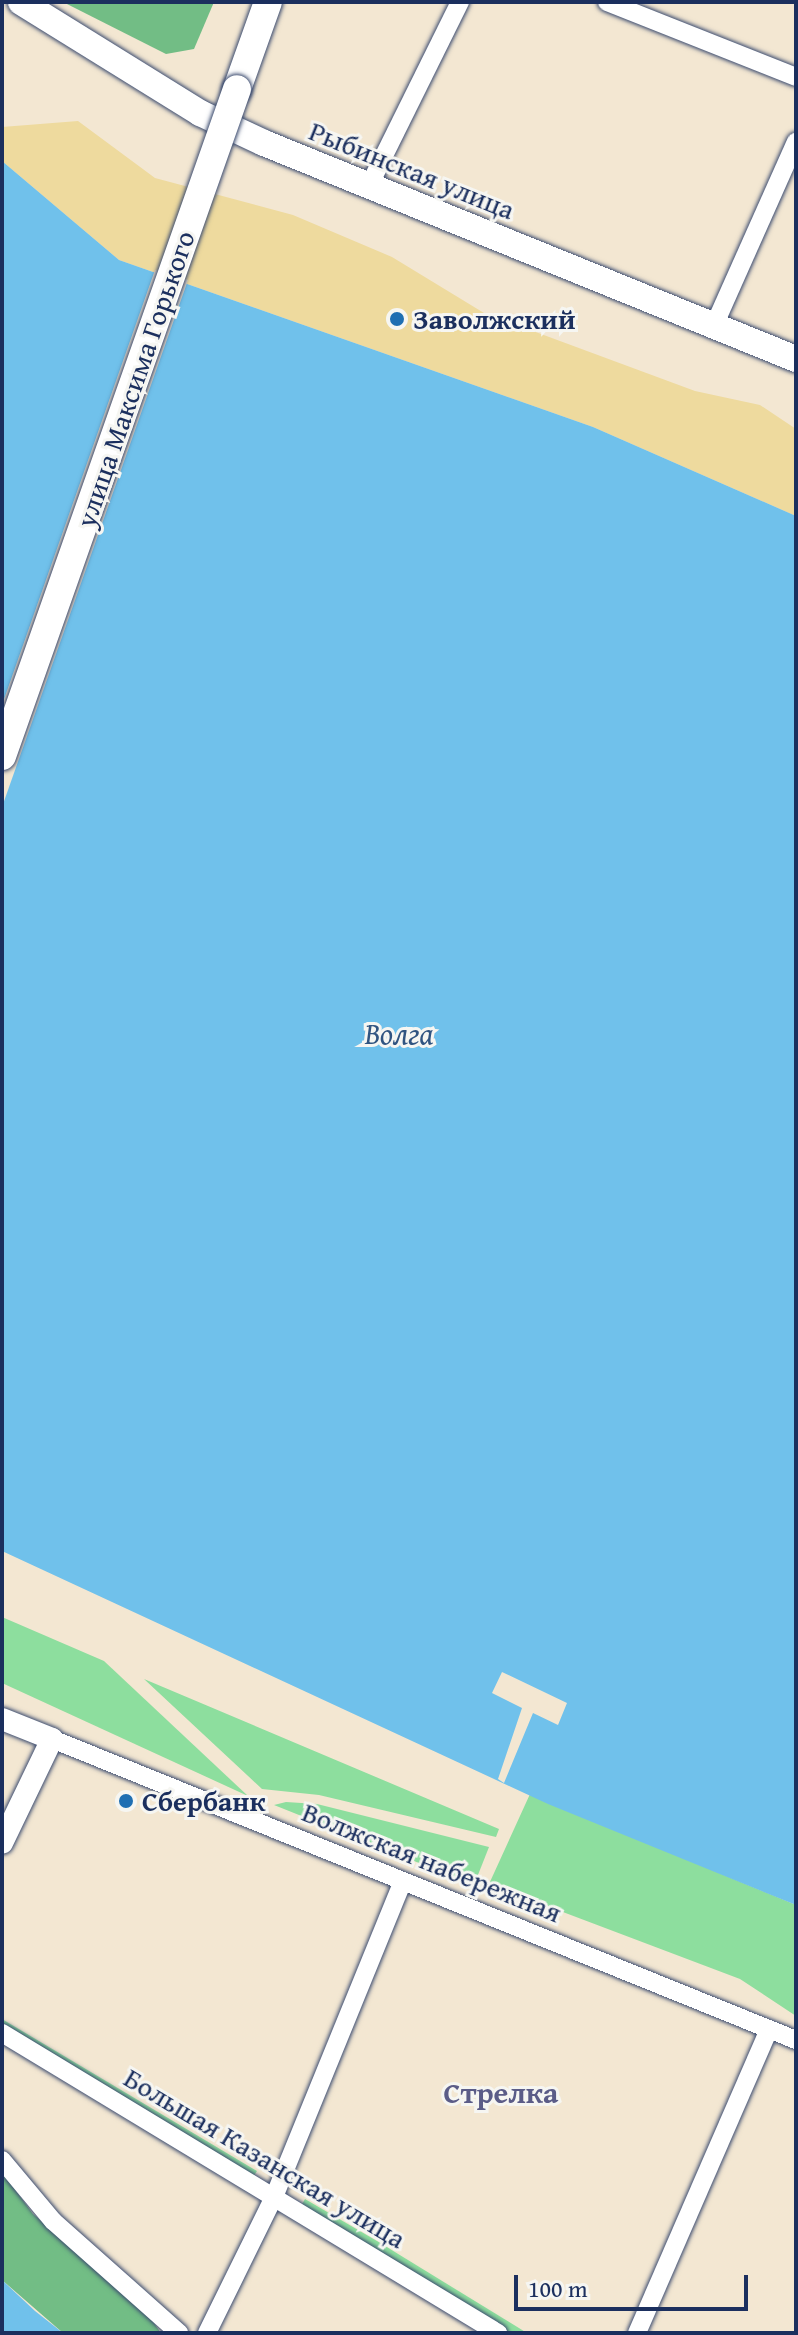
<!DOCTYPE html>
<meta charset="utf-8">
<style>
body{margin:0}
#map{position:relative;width:798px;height:2335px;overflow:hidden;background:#f3e7d2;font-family:"Gentium Book Plus",serif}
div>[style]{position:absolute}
.green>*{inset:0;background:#8dde9e}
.forest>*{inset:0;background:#72bd85}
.sand>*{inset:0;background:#eeda9e}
.water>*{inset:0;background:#70c1eb}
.pier>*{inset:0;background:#f3e7d2}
.roads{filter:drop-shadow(0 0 2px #3b4b6f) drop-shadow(0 0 2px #3b4b6f)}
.minor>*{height:18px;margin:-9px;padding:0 9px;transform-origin:9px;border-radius:9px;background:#fff}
.tertiary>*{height:22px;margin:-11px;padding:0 11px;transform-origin:11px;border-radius:11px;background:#fff}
.secondary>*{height:26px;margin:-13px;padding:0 13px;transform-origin:13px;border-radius:13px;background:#fff}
.primary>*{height:28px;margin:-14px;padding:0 14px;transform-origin:14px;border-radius:14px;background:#fff}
.bridges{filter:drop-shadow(0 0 2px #3b4b6f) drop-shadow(0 0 2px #3b4b6f)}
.primary-bridge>*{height:28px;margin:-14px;padding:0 14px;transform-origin:14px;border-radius:14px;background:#fff}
.dots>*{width:22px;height:22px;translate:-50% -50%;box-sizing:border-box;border:4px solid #f6f6f2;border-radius:50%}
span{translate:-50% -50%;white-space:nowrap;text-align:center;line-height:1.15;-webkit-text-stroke:6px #f6f6f2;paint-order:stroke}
.street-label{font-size:28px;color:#1b2f5e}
.poi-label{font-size:28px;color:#1b2f5e;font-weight:700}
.left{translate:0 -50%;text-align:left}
.water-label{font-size:30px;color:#305481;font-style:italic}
.neighbourhood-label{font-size:30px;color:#5b5c87;font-weight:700}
.frame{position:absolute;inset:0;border:4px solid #1b2f5e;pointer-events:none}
.scale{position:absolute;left:514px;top:2275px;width:234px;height:36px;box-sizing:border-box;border:4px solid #1b2f5e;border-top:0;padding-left:10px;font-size:24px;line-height:28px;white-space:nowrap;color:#1b2f5e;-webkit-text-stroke:6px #f6f6f2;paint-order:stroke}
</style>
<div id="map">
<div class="green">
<i style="clip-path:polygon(2px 1617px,104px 1661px,248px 1796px,2px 1683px)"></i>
<i style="clip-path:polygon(144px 1679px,499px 1829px,496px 1837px,319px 1795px,262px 1789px)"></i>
<i style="clip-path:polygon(530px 1794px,796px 1905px,796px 2016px,740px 1979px,489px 1884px)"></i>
<i style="clip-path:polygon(286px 1802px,317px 1804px,489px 1847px,474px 1885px,274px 1805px)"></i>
<i style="clip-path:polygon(2px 2019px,257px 2171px,253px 2177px,2px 2025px)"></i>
<i style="clip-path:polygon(305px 2199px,377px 2241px,527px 2333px,511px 2333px,301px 2206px)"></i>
</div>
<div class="forest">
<i style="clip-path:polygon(63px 2px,214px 2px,194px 49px,166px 54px)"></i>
<i style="clip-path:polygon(2px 2172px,33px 2214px,144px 2309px,161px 2333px,63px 2333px,2px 2280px)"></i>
</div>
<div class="sand">
<i style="clip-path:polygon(78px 121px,155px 178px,293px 215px,392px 257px,484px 313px,695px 391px,760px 405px,796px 429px,796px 516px,593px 427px,119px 260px,2px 161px,2px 127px)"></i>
</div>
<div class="water">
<i style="clip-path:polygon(2px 161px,119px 260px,593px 427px,796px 516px,796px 1905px,548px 1804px,2px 1551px)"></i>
<i style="clip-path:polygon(2px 2280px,35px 2311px,63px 2333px,2px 2333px)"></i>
</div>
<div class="pier">
<i style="clip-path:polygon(155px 270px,188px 280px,2px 807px,2px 705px)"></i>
<i style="clip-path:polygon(502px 1672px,567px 1703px,558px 1725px,533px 1713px,504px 1783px,498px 1779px,522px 1708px,492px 1693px)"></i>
</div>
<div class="roads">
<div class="minor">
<i style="left:607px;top:2px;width:203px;rotate:21.6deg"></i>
<i style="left:368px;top:188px;width:208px;rotate:-63.7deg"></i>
<i style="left:713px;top:328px;width:204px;rotate:-66deg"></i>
<i style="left:52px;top:1739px;width:803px;rotate:22.03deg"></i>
<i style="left:2px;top:2033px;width:580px;rotate:31.17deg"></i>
<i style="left:2px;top:2160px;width:80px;rotate:50.1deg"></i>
<i style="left:53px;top:2221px;width:169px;rotate:41.6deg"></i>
<i style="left:207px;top:2333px;width:152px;rotate:-63.8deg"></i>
<i style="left:274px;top:2197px;width:338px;rotate:-67.8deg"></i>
<i style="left:637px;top:2333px;width:331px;rotate:-66.5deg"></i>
</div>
<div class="tertiary">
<i style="left:2px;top:1719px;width:54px;rotate:21.8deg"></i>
<i style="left:52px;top:1739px;width:115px;rotate:115.7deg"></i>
</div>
<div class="secondary">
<i style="left:21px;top:2px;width:211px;rotate:31.8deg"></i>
<i style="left:200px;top:113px;width:71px;rotate:25.1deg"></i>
<i style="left:264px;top:143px;width:574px;rotate:22.1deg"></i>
</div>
<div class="primary">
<i style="left:237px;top:89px;width:92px;rotate:-70.4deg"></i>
</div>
</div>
<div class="bridges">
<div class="primary-bridge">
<i style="left:2px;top:756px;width:707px;rotate:-70.59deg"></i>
</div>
</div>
<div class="dots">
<i style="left:397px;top:319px;background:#1f6fb2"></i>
<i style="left:126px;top:1801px;background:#1f6fb2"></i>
</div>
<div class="street-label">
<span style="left:412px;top:170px;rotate:22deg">Рыбинская улица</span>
<span style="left:135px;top:379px;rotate:-71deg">улица Максима Горького</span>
<span style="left:432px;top:1862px;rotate:22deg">Волжская набережная</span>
<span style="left:265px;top:2158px;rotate:31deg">Большая Казанская улица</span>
</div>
<div class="poi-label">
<span class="left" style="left:413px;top:319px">Заволжский</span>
<span class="left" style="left:142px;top:1801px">Сбербанк</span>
</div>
<div class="water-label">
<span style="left:399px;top:1033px">Волга</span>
</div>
<div class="neighbourhood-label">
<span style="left:501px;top:2092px">Стрелка</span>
</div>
<div class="frame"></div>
<div class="scale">100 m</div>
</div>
